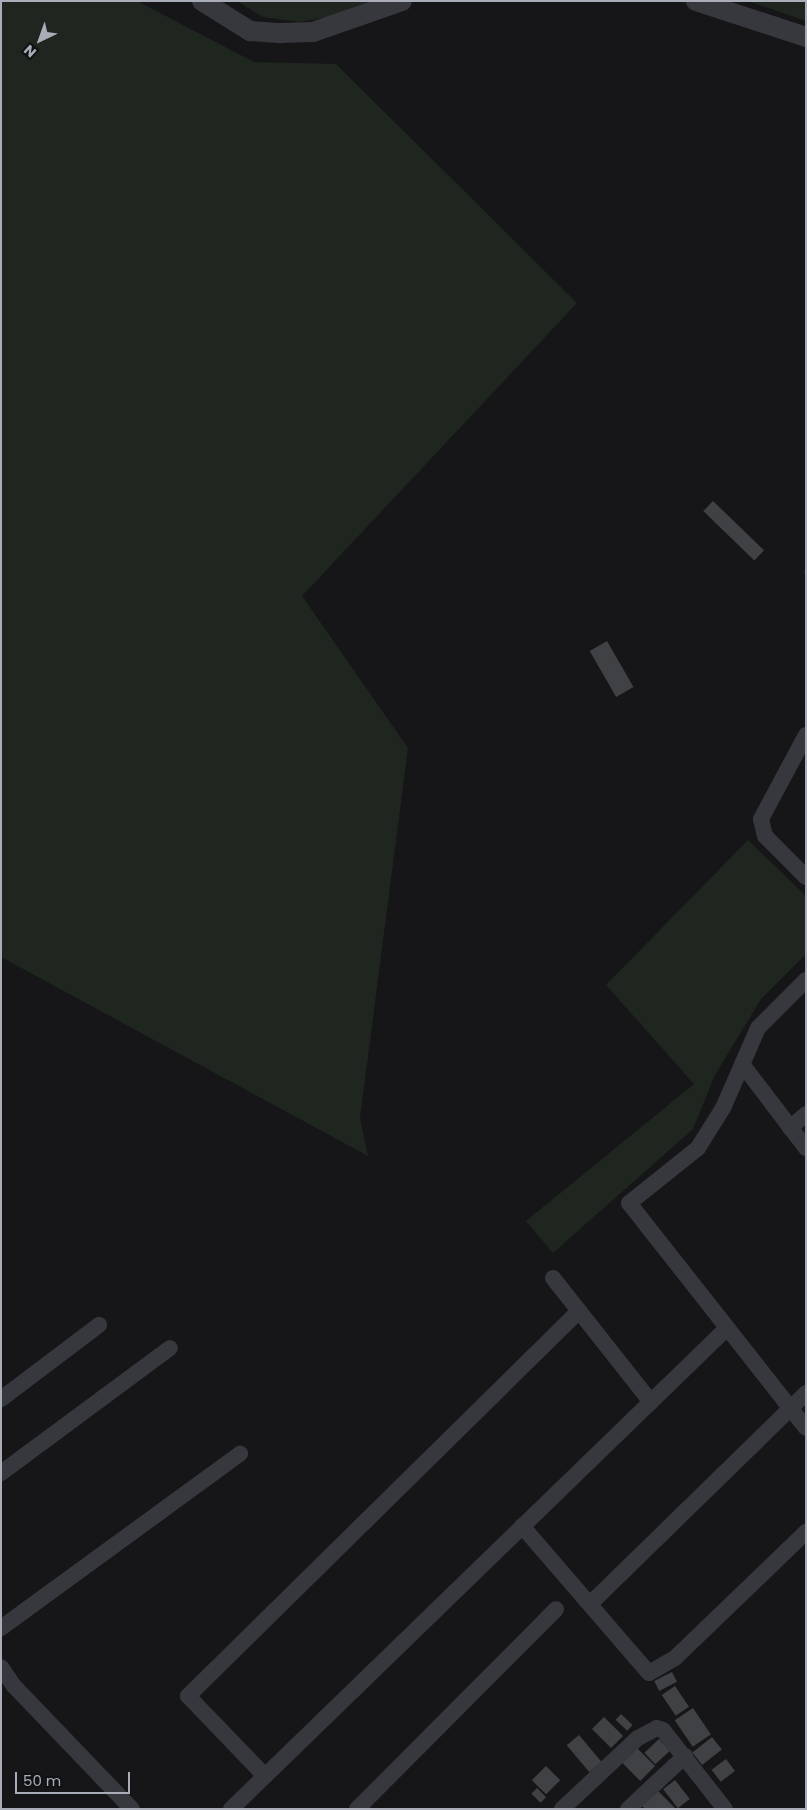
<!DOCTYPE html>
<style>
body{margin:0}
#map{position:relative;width:807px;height:1810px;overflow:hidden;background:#161618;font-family:Poppins,sans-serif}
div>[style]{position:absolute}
.green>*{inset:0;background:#1e261f}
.building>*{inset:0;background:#404145;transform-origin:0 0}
.path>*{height:2.5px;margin-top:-1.25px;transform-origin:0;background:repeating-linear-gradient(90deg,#3d3f44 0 2.5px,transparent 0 6.5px)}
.minor>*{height:16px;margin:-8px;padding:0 8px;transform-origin:8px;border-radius:8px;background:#37383d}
.tertiary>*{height:20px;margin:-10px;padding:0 10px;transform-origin:10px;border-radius:10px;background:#37383d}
span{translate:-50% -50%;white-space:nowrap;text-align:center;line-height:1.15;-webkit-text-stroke:5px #111113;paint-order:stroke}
.frame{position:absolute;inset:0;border:2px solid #a8adb8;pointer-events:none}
.north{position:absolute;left:15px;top:15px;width:50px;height:50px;-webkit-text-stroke:4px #111113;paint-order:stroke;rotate:222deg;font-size:14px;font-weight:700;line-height:20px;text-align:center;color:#a8adb8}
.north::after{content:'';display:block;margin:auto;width:18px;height:22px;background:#a8adb8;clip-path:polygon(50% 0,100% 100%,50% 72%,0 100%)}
.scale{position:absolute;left:15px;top:1772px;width:115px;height:22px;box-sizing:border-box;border:2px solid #a8adb8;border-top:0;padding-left:6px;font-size:15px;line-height:18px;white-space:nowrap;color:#a8adb8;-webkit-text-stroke:4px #111113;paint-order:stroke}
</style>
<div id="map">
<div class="green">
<i style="clip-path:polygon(1px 1px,137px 1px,254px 62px,336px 64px,577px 303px,302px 596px,408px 748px,360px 1118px,368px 1156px,1px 957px)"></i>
<i style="clip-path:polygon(237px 1px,371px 1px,327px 17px,300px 22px,263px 17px)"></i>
<i style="clip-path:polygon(748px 1px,806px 1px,806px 21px)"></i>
<i style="clip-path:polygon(748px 840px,806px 896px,806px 954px,761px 999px,715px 1075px,693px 1129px,553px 1253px,526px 1221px,694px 1084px,606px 985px)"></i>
</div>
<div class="building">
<i style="left:713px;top:501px;width:71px;height:14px;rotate:44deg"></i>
<i style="left:607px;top:641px;width:53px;height:20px;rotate:60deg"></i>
<i style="left:672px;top:1672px;width:11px;height:20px;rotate:63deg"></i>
<i style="left:675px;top:1686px;width:25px;height:16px;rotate:56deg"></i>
<i style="left:693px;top:1708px;width:32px;height:22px;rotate:56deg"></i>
<i style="left:621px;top:1714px;width:16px;height:8px;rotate:43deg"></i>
<i style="left:604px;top:1717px;width:27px;height:17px;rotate:45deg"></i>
<i style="left:579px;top:1735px;width:35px;height:16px;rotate:50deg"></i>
<i style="left:712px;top:1737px;width:16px;height:25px;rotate:52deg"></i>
<i style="left:659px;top:1739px;width:16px;height:20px;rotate:47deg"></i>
<i style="left:636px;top:1747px;width:27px;height:21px;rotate:45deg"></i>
<i style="left:726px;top:1759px;width:15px;height:18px;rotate:53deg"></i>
<i style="left:546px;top:1766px;width:20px;height:20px;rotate:45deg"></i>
<i style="left:675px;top:1780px;width:24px;height:15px;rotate:52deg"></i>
<i style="left:537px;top:1788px;width:13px;height:8px;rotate:45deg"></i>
<i style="clip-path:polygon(658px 1791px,676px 1809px,645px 1809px,642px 1806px)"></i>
</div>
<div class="path">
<i style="left:805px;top:573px;width:1px;rotate:-45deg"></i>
</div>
<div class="minor">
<i style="left:806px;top:735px;width:95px;rotate:118.2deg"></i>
<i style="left:761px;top:819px;width:17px;rotate:77deg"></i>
<i style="left:765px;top:836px;width:58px;rotate:45deg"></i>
<i style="left:806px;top:980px;width:68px;rotate:135deg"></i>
<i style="left:758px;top:1028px;width:87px;rotate:113.6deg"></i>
<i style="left:723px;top:1108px;width:47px;rotate:122deg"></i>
<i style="left:698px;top:1148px;width:88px;rotate:141.4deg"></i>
<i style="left:629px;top:1203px;width:286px;rotate:51.8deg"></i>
<i style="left:742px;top:1064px;width:106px;rotate:52.7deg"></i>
<i style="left:790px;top:1128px;width:21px;rotate:-41deg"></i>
<i style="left:553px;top:1278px;width:158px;rotate:51.7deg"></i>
<i style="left:1px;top:1399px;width:123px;rotate:-37.1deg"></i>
<i style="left:1px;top:1473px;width:210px;rotate:-36.5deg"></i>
<i style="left:522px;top:1526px;width:194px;rotate:49.2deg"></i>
<i style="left:649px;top:1673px;width:30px;rotate:-30deg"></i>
<i style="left:675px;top:1658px;width:182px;rotate:-43.9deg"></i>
<i style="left:590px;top:1604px;width:302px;rotate:-44.3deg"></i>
<i style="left:1px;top:1628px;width:296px;rotate:-36.1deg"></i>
<i style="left:1px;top:1667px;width:23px;rotate:56deg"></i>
<i style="left:14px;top:1686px;width:170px;rotate:46.2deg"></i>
<i style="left:265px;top:1776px;width:111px;rotate:-133.9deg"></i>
<i style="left:188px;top:1696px;width:549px;rotate:-44.56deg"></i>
<i style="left:231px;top:1809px;width:691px;rotate:-44.12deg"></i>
<i style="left:357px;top:1809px;width:282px;rotate:-45.1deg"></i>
<i style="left:562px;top:1809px;width:104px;rotate:-43.1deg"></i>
<i style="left:638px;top:1738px;width:21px;rotate:-28deg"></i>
<i style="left:657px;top:1728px;width:6px;rotate:18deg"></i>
<i style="left:663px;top:1730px;width:100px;rotate:51.9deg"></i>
<i style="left:628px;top:1809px;width:78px;rotate:-42.9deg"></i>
</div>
<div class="tertiary">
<i style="left:202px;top:1px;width:57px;rotate:32deg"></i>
<i style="left:250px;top:31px;width:31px;rotate:4deg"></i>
<i style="left:281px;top:33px;width:32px;rotate:-2deg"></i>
<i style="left:313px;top:32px;width:94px;rotate:-19.2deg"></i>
<i style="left:696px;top:1px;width:116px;rotate:18.1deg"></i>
</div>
<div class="frame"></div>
<div class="north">N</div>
<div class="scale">50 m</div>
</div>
